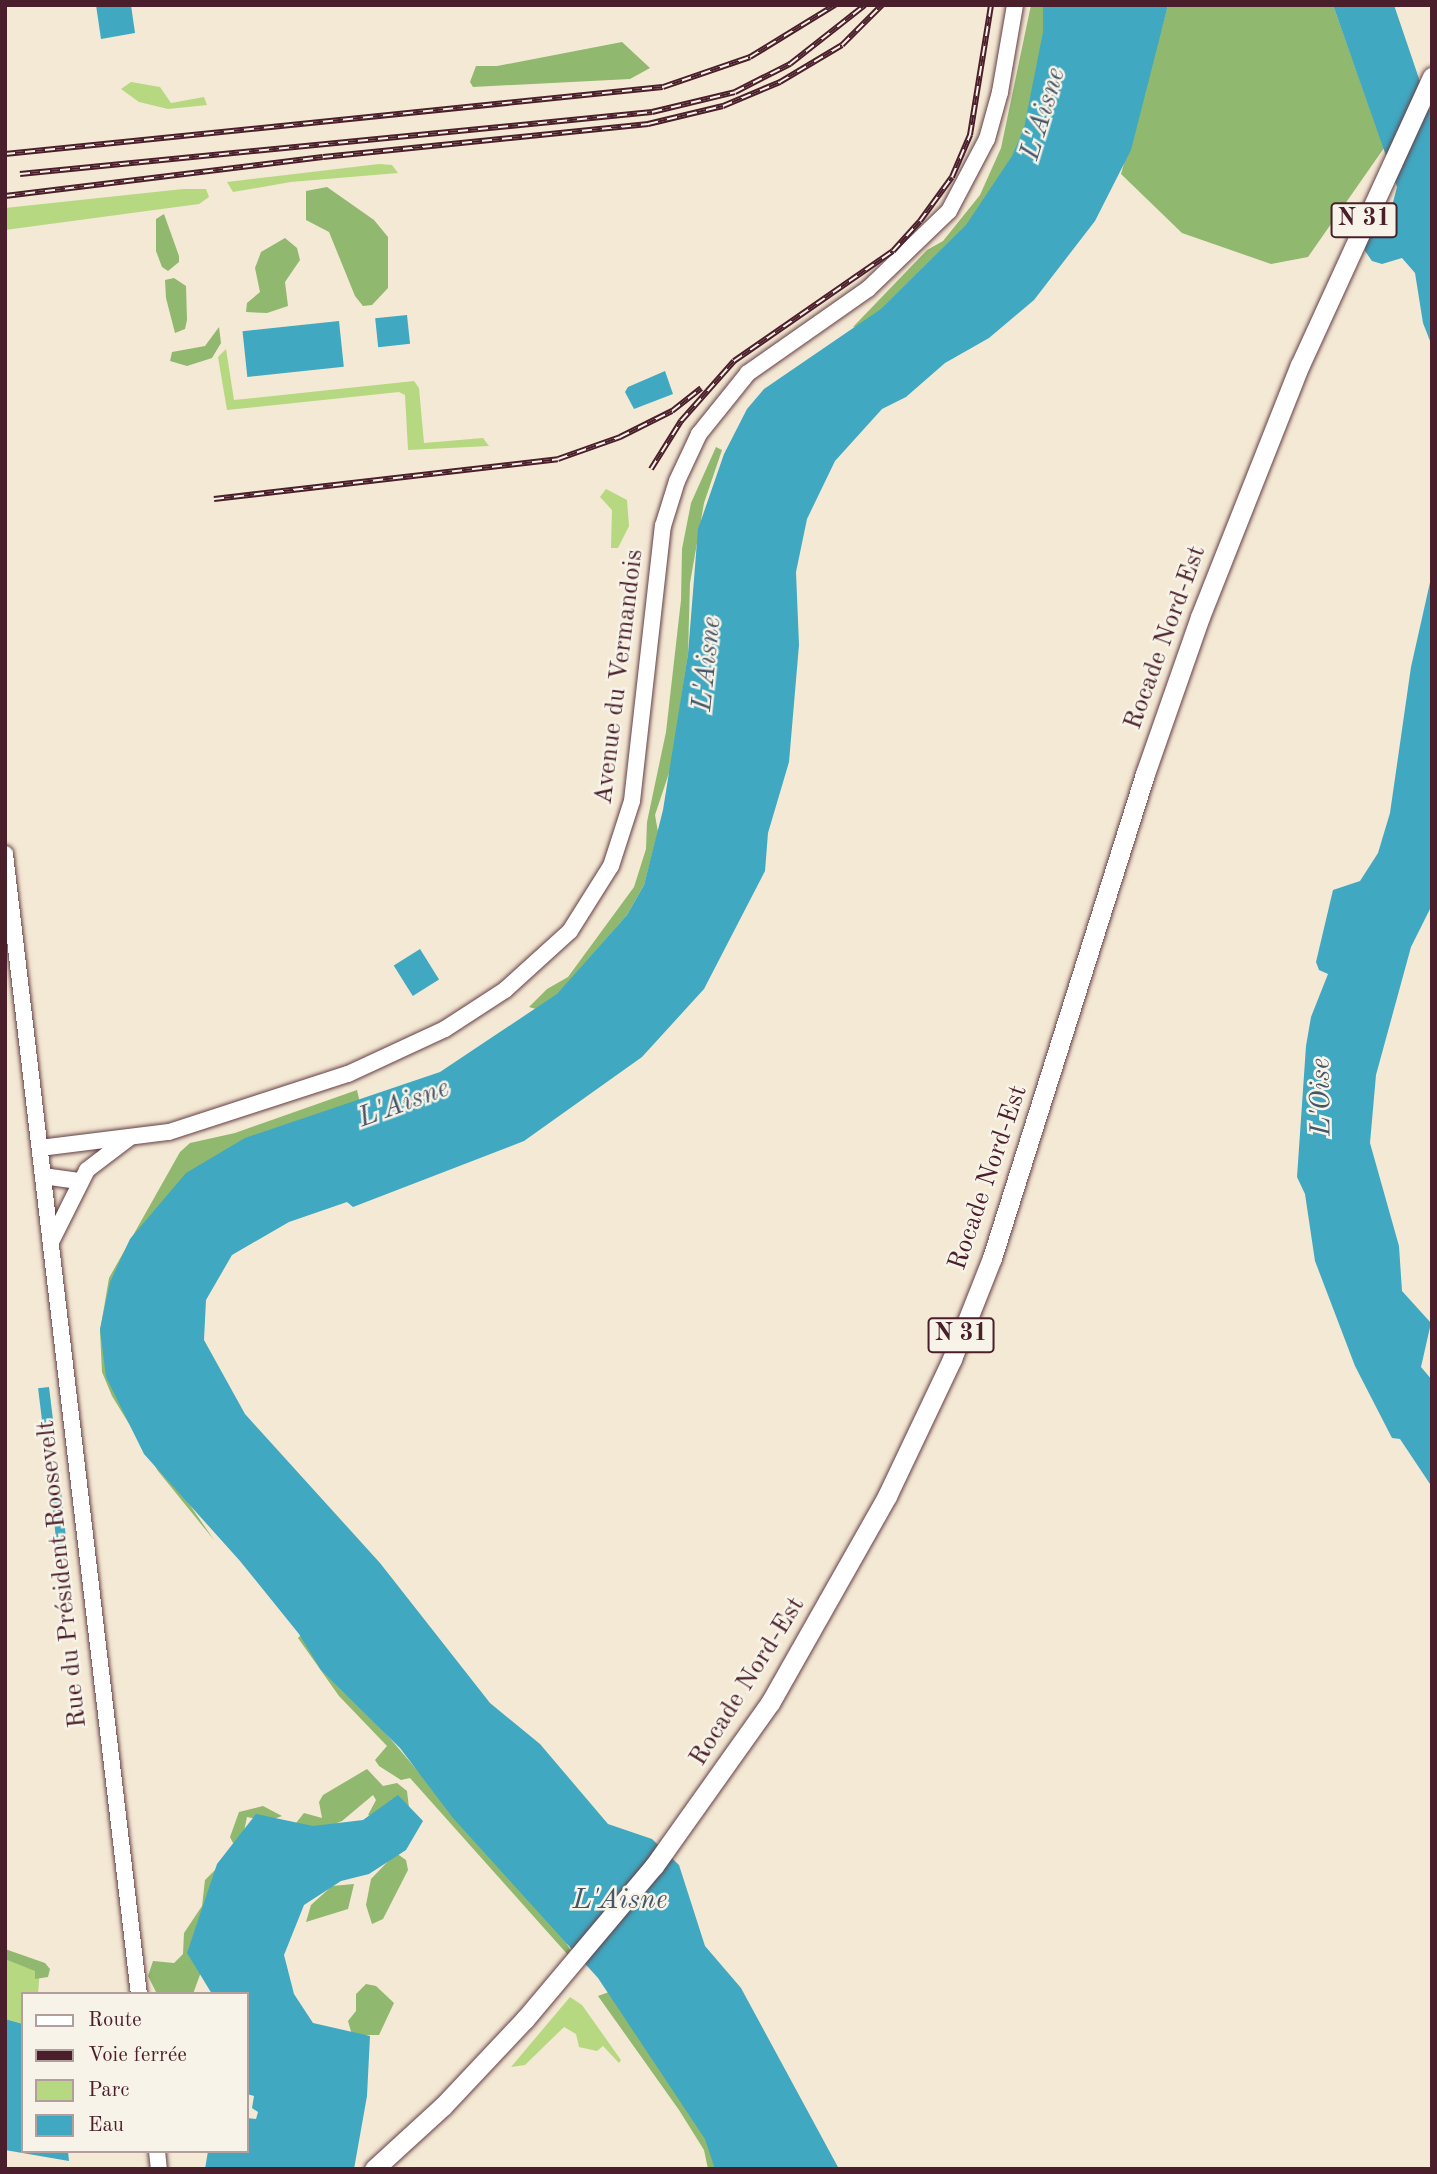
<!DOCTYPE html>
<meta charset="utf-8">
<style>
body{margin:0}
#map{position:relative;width:1437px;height:2174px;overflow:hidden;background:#f4e9d4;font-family:"Old Standard TT",serif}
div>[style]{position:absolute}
.green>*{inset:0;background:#b6d880}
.forest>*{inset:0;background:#90b86e}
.water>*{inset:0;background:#40a8c1;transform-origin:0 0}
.roads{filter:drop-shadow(0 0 2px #643d44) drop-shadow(0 0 2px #643d44)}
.minor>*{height:16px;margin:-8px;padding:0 8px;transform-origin:8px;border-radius:8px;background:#fff}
.major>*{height:19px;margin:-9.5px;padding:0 9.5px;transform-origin:9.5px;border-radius:9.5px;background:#fff}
.rail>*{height:6px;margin-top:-3px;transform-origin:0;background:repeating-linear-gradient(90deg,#f7f3e8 0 10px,#4a1f2b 0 20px);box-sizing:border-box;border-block:2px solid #4a1f2b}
span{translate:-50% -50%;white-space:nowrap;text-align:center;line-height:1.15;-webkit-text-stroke:5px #f7f3e8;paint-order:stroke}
.shield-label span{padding:2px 5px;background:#f7f3e8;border:2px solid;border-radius:5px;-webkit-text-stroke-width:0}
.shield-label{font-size:24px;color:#4a1f2b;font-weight:700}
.street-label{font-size:26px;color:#4a1f2b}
.water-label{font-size:28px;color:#465667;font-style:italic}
.frame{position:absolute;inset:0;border:7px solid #4a1f2b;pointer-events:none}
.legend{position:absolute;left:21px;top:1992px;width:228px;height:161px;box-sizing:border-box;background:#f7f3e8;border:2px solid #b29e9c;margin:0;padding:9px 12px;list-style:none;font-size:21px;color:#4a1f2b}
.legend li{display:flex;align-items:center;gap:14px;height:35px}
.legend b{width:35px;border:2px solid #b29e9c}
</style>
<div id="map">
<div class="green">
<i style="clip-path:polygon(131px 82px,160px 87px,171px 103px,204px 97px,207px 105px,168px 109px,139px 102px,121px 89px)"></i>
<i style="clip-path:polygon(379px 164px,392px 165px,398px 173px,291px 182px,233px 192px,227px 182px)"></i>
<i style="clip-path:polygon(183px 189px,206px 189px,209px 197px,199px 204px,5px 230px,5px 208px)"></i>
<i style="clip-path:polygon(226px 349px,234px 400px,414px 381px,419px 388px,424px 443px,483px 438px,489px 446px,408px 450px,405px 395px,399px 392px,227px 410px,218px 357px)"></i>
<i style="clip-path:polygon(606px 489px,627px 500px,629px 526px,618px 548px,611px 548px,612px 510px,600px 497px)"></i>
<i style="clip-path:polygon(5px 1956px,40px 1969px,38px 1994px,23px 1994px,23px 2024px,5px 2019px)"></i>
<i style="clip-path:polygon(570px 1997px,582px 2005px,621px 2060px,619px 2063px,603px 2046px,597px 2051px,579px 2047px,576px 2034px,564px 2027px,525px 2065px,511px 2067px)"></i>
</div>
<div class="forest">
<i style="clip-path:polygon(1031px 5px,1046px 5px,1044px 48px,1029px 130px,992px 194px,929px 274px,864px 326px,853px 327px,927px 250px,943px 241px,980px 195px,1001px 148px)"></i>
<i style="clip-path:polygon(1168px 5px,1333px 5px,1384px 148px,1308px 257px,1271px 264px,1182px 233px,1121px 174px)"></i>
<i style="clip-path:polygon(622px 42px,650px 68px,630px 79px,473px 87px,470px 82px,476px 66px,497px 66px)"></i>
<i style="clip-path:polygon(327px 187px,374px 220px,388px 237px,388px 288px,372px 305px,363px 306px,355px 296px,329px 232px,306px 220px,306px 191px)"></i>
<i style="clip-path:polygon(164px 214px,179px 256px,179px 262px,168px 271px,162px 267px,156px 251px,156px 219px)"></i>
<i style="clip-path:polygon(285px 238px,297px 248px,300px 260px,285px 282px,288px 306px,267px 313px,246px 312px,247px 303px,260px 292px,255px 268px,261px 252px)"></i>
<i style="clip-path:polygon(174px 278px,186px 286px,187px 320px,185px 329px,175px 333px,166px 298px,165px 280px)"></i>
<i style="clip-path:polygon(219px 327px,221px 343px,212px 358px,187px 366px,170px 361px,172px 352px,205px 346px)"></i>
<i style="clip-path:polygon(716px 447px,722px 450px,704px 503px,690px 583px,688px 654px,671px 767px,655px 815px,658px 832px,644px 885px,627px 915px,543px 1011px,529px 1007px,547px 989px,568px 977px,634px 887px,646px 849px,647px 822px,666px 732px,681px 600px,682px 549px,691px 503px)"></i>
<i style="clip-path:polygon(357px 1090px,360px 1103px,225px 1153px,174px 1482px,214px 1540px,158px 1471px,112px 1396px,102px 1372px,100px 1331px,109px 1278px,180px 1152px,190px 1143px,235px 1133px)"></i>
<i style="clip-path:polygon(302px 1634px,481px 1846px,558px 1925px,570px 1950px,568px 1955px,410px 1778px,401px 1780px,379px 1766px,375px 1760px,387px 1746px,339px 1696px,298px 1638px)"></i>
<i style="clip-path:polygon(367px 1769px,383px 1786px,397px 1783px,407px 1791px,409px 1808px,376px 1818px,368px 1815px,376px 1800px,373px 1795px,342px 1821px,322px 1829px,299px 1830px,296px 1823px,304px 1813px,322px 1818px,319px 1802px,323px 1795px)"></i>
<i style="clip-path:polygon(263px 1806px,282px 1816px,268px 1821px,247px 1817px,242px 1841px,233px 1843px,230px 1837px,239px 1812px)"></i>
<i style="clip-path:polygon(396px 1853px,406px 1860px,408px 1870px,383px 1919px,372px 1924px,366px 1905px,371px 1879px)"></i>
<i style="clip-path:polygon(222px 1863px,205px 1961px,193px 1994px,157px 1994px,148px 1976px,153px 1961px,174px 1963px,183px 1954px,184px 1933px,202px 1906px,205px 1880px)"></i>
<i style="clip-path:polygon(354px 1884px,348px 1909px,306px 1922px,311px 1905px,332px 1886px)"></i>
<i style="clip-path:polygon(5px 1949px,45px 1963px,50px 1969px,48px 1977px,35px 1979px,35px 1971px,5px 1959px)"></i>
<i style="clip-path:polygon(366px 1984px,376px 1986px,394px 2003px,379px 2035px,352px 2035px,348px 2021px,356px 2011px,356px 1994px)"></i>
<i style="clip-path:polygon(609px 1992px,708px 2133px,718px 2169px,708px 2169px,704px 2150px,679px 2110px,598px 1996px)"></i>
</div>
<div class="water">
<i style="clip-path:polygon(96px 5px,131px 5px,135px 33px,101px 39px)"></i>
<i style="clip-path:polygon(1043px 5px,1168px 5px,1131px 150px,1095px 221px,1034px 300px,989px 338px,945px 363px,906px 397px,882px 409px,835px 461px,807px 519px,796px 572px,799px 645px,789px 762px,768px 833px,765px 871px,704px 989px,642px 1057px,524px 1141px,353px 1207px,347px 1202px,289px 1222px,232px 1255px,206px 1300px,204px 1340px,245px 1414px,380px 1563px,490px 1703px,540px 1744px,608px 1824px,652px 1839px,679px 1865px,705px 1946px,741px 1988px,839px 2169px,715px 2169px,705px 2139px,598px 1978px,453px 1818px,400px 1748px,321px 1670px,299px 1634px,240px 1561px,144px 1454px,106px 1377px,100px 1329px,110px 1282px,130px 1239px,186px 1173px,245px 1138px,440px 1072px,557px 994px,627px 915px,644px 885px,663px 810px,688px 654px,698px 529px,724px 454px,747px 409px,764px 389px,881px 309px,966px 225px,1012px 156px,1024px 128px,1043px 32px)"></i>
<i style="clip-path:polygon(1333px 5px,1394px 5px,1432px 117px,1432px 346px,1423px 323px,1415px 273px,1402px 258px,1382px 264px,1372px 261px,1365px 251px,1364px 230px,1387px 225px,1397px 187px)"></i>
<i style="left:407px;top:315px;width:29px;height:32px;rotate:84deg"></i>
<i style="left:339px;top:321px;width:46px;height:97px;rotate:84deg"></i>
<i style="clip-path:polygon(665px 371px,673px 394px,634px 409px,625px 392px,628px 387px)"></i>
<i style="clip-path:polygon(1432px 553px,1432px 905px,1411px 947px,1376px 1075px,1370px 1143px,1399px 1246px,1402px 1291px,1431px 1323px,1421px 1367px,1432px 1380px,1432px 1487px,1400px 1439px,1392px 1438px,1355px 1366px,1315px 1261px,1305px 1194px,1297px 1177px,1306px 1046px,1311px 1017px,1328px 974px,1319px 970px,1316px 962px,1333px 890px,1360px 881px,1378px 853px,1390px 813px,1411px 667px,1431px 578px)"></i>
<i style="left:420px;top:949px;width:36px;height:31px;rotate:58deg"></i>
<i style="left:49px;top:1387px;width:52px;height:11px;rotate:83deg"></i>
<i style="left:61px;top:1491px;width:62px;height:10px;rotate:84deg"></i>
<i style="clip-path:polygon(398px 1795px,423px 1821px,406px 1850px,369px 1874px,341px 1881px,304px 1905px,284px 1955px,294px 1994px,313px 2023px,370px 2036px,367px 2096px,354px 2169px,205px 2169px,208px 2151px,247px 2151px,247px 2118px,256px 2119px,258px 2112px,252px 2108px,254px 2096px,247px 2094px,247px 1994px,212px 1994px,187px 1953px,217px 1864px,256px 1814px,313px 1826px,363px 1820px)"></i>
<i style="clip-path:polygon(5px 2019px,23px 2024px,23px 2151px,68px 2151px,69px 2161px,5px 2150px)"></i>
</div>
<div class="roads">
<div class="minor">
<i style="left:5px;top:854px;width:1148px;rotate:83.3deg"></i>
<i style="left:40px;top:1148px;width:130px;rotate:-7.1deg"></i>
<i style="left:169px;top:1132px;width:188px;rotate:-18deg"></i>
<i style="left:348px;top:1074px;width:107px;rotate:-24.9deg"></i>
<i style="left:445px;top:1029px;width:72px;rotate:-33deg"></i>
<i style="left:505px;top:990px;width:88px;rotate:-42.2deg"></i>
<i style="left:570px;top:931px;width:77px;rotate:-57.8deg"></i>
<i style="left:611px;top:866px;width:68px;rotate:-72.1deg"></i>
<i style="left:632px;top:801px;width:277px;rotate:-83.6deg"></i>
<i style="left:663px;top:526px;width:47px;rotate:-72.7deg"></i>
<i style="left:677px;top:481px;width:52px;rotate:-64.9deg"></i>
<i style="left:699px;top:434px;width:78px;rotate:-51.2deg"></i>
<i style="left:748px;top:373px;width:146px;rotate:-35deg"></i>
<i style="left:868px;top:289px;width:112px;rotate:-43.9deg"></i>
<i style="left:949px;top:211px;width:81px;rotate:-62.2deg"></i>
<i style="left:987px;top:139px;width:49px;rotate:-74.5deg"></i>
<i style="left:1000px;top:92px;width:88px;rotate:-80.2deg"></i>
<i style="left:43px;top:1176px;width:36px;rotate:8deg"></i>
<i style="left:52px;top:1240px;width:78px;rotate:-63.4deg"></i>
<i style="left:87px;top:1170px;width:53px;rotate:-37.3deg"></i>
<i style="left:157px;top:2151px;width:18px;rotate:84deg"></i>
</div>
<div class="major">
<i style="left:374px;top:2169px;width:93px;rotate:-42.4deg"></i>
<i style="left:443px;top:2106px;width:120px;rotate:-46.7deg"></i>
<i style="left:525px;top:2019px;width:200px;rotate:-49.9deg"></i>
<i style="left:654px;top:1866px;width:200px;rotate:-54.6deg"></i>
<i style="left:770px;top:1703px;width:238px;rotate:-60.5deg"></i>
<i style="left:887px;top:1496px;width:152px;rotate:-64.6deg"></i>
<i style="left:952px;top:1359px;width:109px;rotate:-68.4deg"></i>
<i style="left:992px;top:1258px;width:508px;rotate:-72.46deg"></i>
<i style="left:1145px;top:774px;width:166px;rotate:-70.7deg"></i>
<i style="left:1200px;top:617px;width:271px;rotate:-68.4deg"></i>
<i style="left:1300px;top:365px;width:317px;rotate:-65.4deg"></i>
</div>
</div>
<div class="rail">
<i style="left:5px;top:154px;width:661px;rotate:-5.81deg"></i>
<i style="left:663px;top:87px;width:92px;rotate:-19deg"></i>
<i style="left:750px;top:57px;width:100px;rotate:-31.5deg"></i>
<i style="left:20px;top:174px;width:635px;rotate:-5.6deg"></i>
<i style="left:652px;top:112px;width:85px;rotate:-13.5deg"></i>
<i style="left:735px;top:92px;width:62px;rotate:-27deg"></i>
<i style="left:790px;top:64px;width:95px;rotate:-38.2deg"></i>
<i style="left:5px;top:196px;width:320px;rotate:-7deg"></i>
<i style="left:323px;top:157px;width:327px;rotate:-5.8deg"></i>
<i style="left:648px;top:124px;width:77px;rotate:-13.5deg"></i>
<i style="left:723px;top:106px;width:62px;rotate:-22.8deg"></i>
<i style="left:780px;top:82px;width:72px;rotate:-30.8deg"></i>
<i style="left:842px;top:45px;width:57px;rotate:-45deg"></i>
<i style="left:651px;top:469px;width:57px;rotate:-58deg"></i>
<i style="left:681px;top:421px;width:80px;rotate:-48.5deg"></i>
<i style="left:734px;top:361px;width:193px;rotate:-34.7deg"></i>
<i style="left:893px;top:251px;width:40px;rotate:-48deg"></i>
<i style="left:920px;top:221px;width:54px;rotate:-54deg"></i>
<i style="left:952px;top:177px;width:46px;rotate:-66.8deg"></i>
<i style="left:970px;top:135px;width:132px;rotate:-80.8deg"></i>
<i style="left:214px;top:499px;width:346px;rotate:-6.6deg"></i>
<i style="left:558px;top:459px;width:66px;rotate:-19.5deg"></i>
<i style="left:620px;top:437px;width:58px;rotate:-26.6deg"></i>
<i style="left:672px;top:411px;width:37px;rotate:-38deg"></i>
</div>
<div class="shield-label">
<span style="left:1364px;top:220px">N 31</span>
<span style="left:961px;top:1335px">N 31</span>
</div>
<div class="street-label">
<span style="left:1166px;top:638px;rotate:-70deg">Rocade Nord-Est</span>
<span style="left:620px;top:677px;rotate:-83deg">Avenue du Vermandois</span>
<span style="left:989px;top:1178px;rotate:-71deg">Rocade Nord-Est</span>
<span style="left:63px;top:1574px;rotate:-96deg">Rue du Président Roosevelt</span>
<span style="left:748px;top:1682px;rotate:-58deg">Rocade Nord-Est</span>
</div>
<div class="water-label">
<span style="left:1044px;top:114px;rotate:-73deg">L'Aisne</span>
<span style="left:708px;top:664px;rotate:-84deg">L'Aisne</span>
<span style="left:1322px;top:1097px;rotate:-91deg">L'Oise</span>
<span style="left:404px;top:1104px;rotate:-20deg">L'Aisne</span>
<span style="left:620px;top:1901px">L'Aisne</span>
</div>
<div class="frame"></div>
<ul class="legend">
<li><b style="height:9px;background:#fff"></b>Route</li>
<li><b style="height:9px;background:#4a1f2b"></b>Voie ferrée</li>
<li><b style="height:19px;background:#b6d880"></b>Parc</li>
<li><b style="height:19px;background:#40a8c1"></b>Eau</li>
</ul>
</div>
